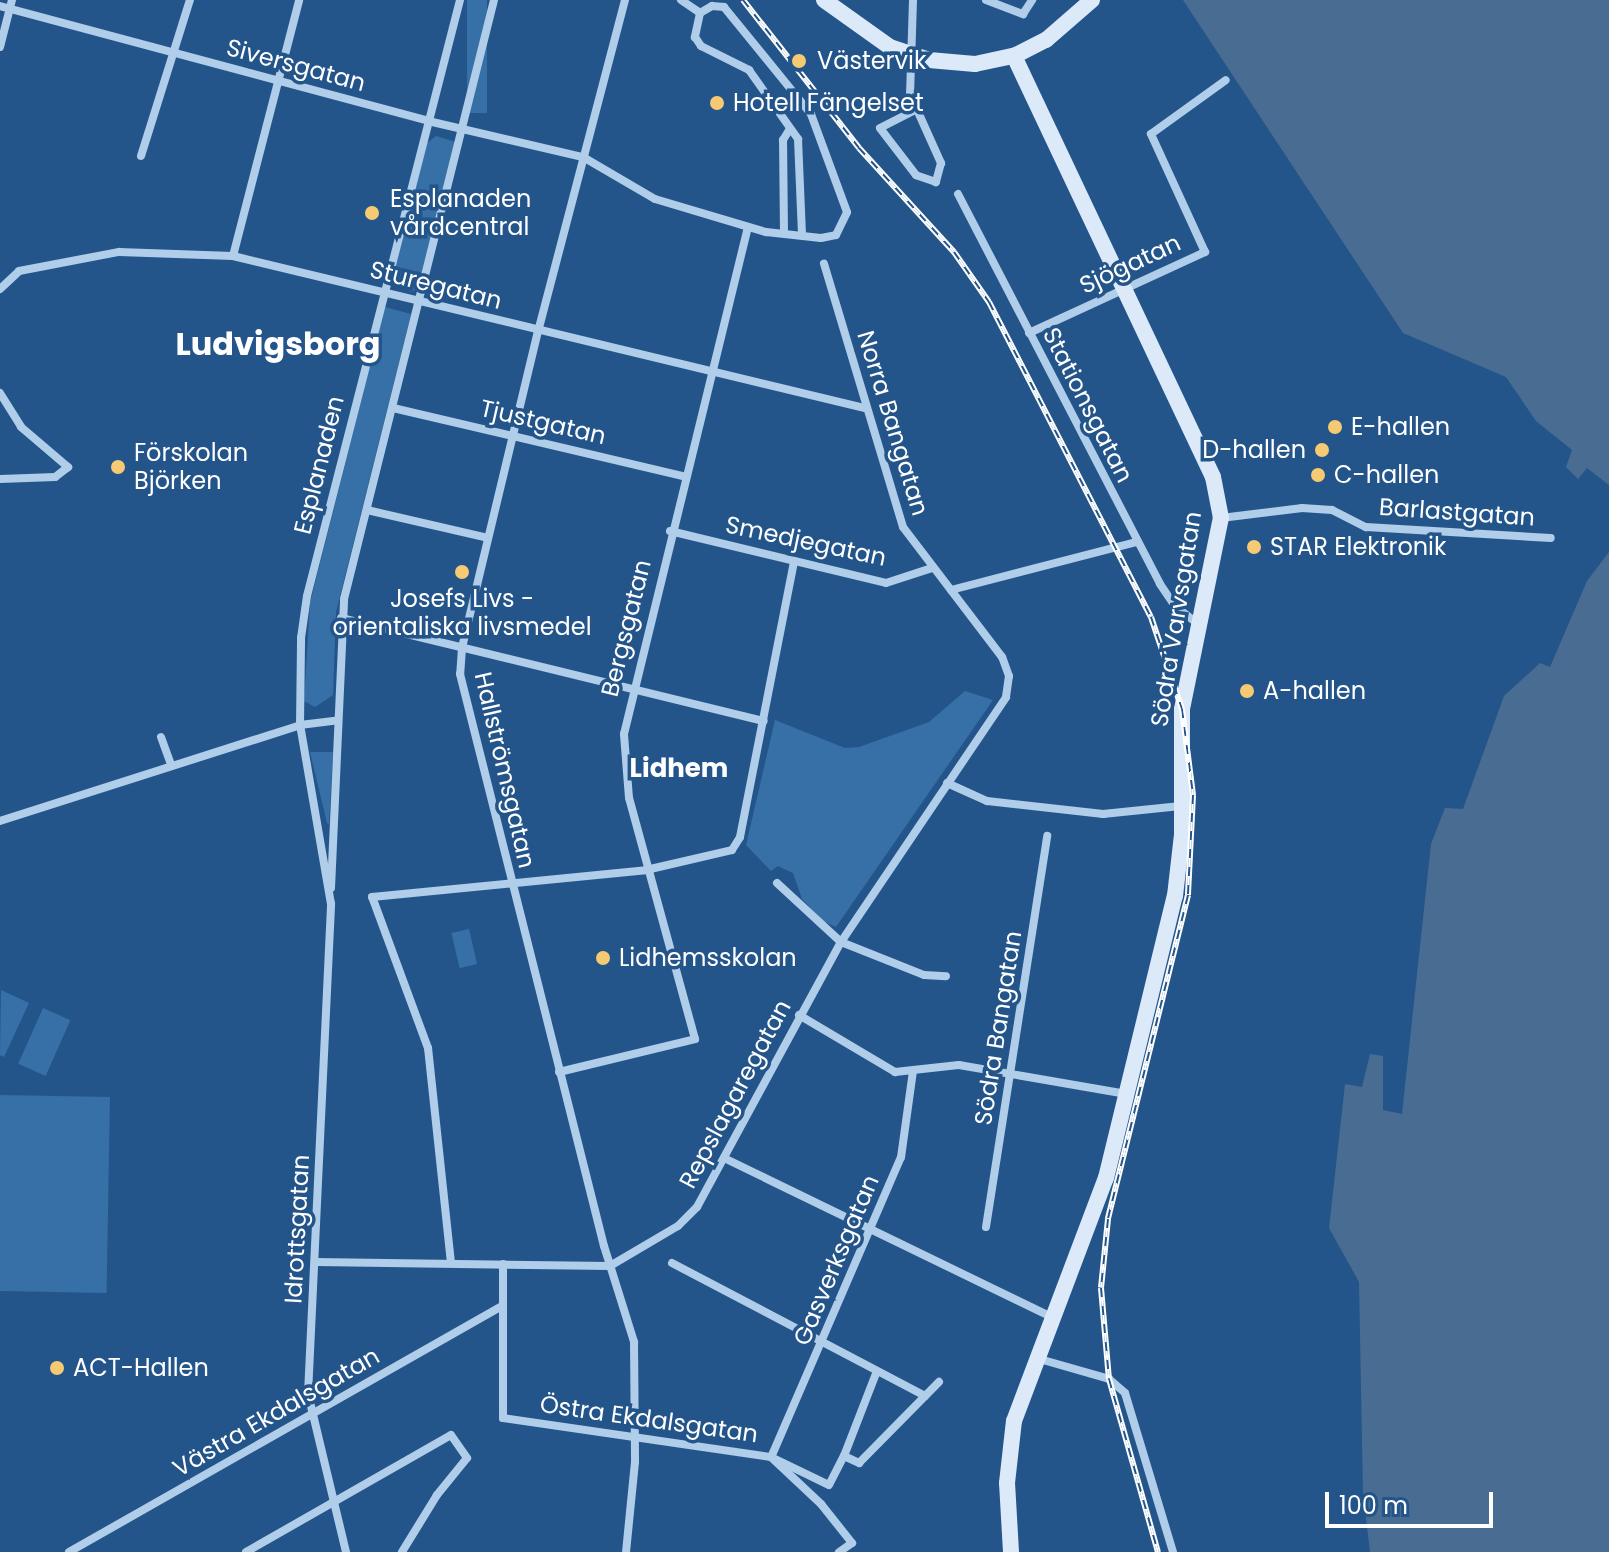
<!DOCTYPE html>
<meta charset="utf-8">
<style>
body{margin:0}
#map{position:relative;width:1609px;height:1552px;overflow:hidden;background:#23558a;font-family:Poppins,sans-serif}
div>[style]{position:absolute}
.green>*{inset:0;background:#376fa7;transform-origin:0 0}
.water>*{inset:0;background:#496d92}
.street>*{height:8px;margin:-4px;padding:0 4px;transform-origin:4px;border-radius:4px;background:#b0cdea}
.secondary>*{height:16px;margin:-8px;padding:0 8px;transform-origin:8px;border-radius:8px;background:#dbe9f8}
.rail>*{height:6px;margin-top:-3px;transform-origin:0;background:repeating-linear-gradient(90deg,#23558a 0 9px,#fff 0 18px);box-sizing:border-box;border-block:2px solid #fff}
.dots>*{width:22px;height:22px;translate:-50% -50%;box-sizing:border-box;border:4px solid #23558a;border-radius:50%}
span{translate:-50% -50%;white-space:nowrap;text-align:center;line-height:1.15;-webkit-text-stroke:7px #23558a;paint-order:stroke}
.poi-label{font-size:24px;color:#fff}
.left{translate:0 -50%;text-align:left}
.right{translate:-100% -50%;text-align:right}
.street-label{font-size:24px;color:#fff}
.neighbourhood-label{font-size:26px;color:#fff;font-weight:700}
.district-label{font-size:32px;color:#fff;font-weight:700}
.scale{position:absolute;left:1325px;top:1492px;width:168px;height:36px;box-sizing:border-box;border:4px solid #fff;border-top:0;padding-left:10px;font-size:24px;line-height:28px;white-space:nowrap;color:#fff;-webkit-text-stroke:6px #23558a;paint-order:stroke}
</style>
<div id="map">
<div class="green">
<i style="left:467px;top:0;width:20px;height:113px"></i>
<i style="clip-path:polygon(436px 136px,456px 142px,419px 288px,411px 292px,391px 281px,427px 143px)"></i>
<i style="clip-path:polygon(385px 307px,411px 314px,336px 612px,333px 695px,315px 707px,304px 701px,310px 603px)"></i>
<i style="clip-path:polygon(965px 691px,993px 700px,836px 927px,823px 921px,802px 899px,793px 873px,778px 866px,771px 871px,746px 845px,775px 720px,845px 748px,859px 747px,929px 722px)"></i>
<i style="clip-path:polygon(310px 752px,333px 752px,329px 825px,327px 823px)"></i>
<i style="left:469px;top:929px;width:36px;height:18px;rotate:77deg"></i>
<i style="clip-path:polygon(1px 990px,29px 1003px,4px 1057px,0 1055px)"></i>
<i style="left:43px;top:1008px;width:30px;height:61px;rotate:24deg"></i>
<i style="left:0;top:1095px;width:110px;height:196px;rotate:1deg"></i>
</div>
<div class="water">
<i style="clip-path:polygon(1183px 0,1609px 0,1609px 485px,1587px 468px,1578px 479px,1566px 467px,1572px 450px,1536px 421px,1506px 377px,1403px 333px)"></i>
<i style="clip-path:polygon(1609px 552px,1609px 1552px,1370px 1552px,1363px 1493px,1359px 1282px,1329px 1228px,1345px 1084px,1362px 1087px,1370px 1054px,1383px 1056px,1383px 1110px,1402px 1114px,1431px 844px,1445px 808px,1463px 809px,1504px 696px,1540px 663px,1550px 667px,1587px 581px)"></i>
</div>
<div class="street">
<i style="left:625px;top:0;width:342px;rotate:104.7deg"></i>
<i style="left:538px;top:331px;width:326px;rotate:103.5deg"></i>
<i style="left:462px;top:648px;width:26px;rotate:94deg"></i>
<i style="left:460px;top:674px;width:590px;rotate:75.87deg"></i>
<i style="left:604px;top:1246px;width:101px;rotate:72.6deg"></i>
<i style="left:634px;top:1342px;width:120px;rotate:89.5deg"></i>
<i style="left:635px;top:1462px;width:90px;rotate:95.7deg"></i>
<i style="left:681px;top:0;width:23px;rotate:34deg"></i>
<i style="left:913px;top:0;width:94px;rotate:91.8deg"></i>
<i style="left:910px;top:94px;width:76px;rotate:65.8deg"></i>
<i style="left:941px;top:163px;width:20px;rotate:105deg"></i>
<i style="left:936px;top:182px;width:21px;rotate:-161deg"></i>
<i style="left:916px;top:175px;width:59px;rotate:-127.5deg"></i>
<i style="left:880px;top:128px;width:39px;rotate:-27deg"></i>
<i style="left:986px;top:0;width:40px;rotate:21deg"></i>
<i style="left:1023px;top:14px;width:17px;rotate:-57deg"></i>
<i style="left:0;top:6px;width:443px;rotate:15deg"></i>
<i style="left:428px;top:121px;width:159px;rotate:13.1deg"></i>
<i style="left:583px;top:157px;width:83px;rotate:30.3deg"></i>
<i style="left:655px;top:199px;width:116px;rotate:16.6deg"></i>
<i style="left:766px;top:232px;width:55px;rotate:6.2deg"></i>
<i style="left:821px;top:238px;width:15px;rotate:-11deg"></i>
<i style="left:836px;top:235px;width:25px;rotate:-64deg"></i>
<i style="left:847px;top:212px;width:104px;rotate:-110.2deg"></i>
<i style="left:811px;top:114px;width:138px;rotate:-129.1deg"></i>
<i style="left:724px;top:7px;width:12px;rotate:-175deg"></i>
<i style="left:712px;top:6px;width:14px;rotate:150deg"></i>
<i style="left:700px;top:13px;width:25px;rotate:102deg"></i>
<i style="left:695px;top:37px;width:11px;rotate:56deg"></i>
<i style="left:701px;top:46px;width:54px;rotate:26.6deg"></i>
<i style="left:749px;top:70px;width:85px;rotate:54.6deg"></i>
<i style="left:798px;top:139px;width:95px;rotate:87.6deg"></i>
<i style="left:0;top:47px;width:49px;rotate:-75.7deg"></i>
<i style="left:141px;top:156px;width:164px;rotate:-72.6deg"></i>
<i style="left:958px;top:194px;width:439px;rotate:62.6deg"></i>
<i style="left:1160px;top:584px;width:27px;rotate:56deg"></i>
<i style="left:1175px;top:606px;width:29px;rotate:38deg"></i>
<i style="left:784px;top:233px;width:93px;rotate:-90.6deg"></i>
<i style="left:783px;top:140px;width:13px;rotate:-58deg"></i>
<i style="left:233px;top:256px;width:264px;rotate:-75.5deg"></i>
<i style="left:0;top:289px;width:26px;rotate:-43deg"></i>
<i style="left:19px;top:271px;width:102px;rotate:-10.8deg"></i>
<i style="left:119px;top:252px;width:114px;rotate:2deg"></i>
<i style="left:233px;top:256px;width:649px;rotate:13.54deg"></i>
<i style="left:1029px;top:333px;width:194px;rotate:-24.7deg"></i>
<i style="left:1205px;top:252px;width:130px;rotate:-114.6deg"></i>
<i style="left:1151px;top:134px;width:92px;rotate:-35.8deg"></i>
<i style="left:0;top:393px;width:40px;rotate:58deg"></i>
<i style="left:21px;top:427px;width:62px;rotate:40.4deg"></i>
<i style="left:68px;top:467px;width:16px;rotate:142deg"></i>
<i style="left:55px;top:477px;width:55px;rotate:177.9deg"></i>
<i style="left:393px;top:408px;width:299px;rotate:13.2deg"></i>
<i style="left:367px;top:510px;width:124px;rotate:13deg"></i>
<i style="left:1221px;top:518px;width:82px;rotate:-7deg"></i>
<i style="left:1302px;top:508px;width:30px;rotate:4deg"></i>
<i style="left:1332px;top:510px;width:38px;rotate:27deg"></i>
<i style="left:1366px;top:527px;width:185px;rotate:3.4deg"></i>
<i style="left:670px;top:531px;width:222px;rotate:13.5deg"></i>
<i style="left:886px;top:583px;width:48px;rotate:-18.1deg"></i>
<i style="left:951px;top:590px;width:191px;rotate:-14.5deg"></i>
<i style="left:341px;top:618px;width:435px;rotate:13.7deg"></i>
<i style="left:161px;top:737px;width:29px;rotate:70deg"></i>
<i style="left:947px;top:783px;width:44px;rotate:24.2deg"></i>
<i style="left:987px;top:801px;width:117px;rotate:6.4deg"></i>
<i style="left:1103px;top:814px;width:78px;rotate:-5.9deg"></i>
<i style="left:0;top:821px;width:315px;rotate:-17.7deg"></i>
<i style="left:300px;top:725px;width:38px;rotate:-7deg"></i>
<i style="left:777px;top:883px;width:87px;rotate:42.7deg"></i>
<i style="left:841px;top:942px;width:89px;rotate:21.7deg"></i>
<i style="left:924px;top:975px;width:22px;rotate:3deg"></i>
<i style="left:331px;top:888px;width:289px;rotate:-87.4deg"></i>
<i style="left:344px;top:599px;width:617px;rotate:-75.94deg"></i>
<i style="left:799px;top:1015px;width:112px;rotate:30.7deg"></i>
<i style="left:895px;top:1072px;width:64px;rotate:-6.2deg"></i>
<i style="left:959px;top:1065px;width:170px;rotate:9.8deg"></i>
<i style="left:913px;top:1071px;width:87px;rotate:97.9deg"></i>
<i style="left:901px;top:1157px;width:327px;rotate:113.4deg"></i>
<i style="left:771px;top:1457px;width:64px;rotate:25.8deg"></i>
<i style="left:829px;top:1485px;width:33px;rotate:-63deg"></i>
<i style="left:844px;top:1456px;width:17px;rotate:25deg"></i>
<i style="left:859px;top:1463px;width:114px;rotate:-45.4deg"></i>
<i style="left:559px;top:1072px;width:140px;rotate:-13.6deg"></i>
<i style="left:695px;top:1039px;width:250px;rotate:-105.3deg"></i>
<i style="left:629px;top:798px;width:64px;rotate:-94.5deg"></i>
<i style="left:624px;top:734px;width:522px;rotate:-76.26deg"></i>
<i style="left:724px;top:1158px;width:365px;rotate:25.9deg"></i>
<i style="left:986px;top:1227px;width:396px;rotate:-81.1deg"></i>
<i style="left:316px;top:1262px;width:294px;rotate:0.8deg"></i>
<i style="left:610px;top:1266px;width:79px;rotate:-30.5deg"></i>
<i style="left:678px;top:1226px;width:27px;rotate:-45deg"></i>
<i style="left:697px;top:1207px;width:302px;rotate:-61.5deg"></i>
<i style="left:841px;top:942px;width:295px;rotate:-56deg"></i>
<i style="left:1006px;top:697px;width:21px;rotate:-82deg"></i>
<i style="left:1009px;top:676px;width:20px;rotate:-110deg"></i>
<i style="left:1002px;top:657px;width:163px;rotate:-127.3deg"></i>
<i style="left:903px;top:527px;width:275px;rotate:-106.7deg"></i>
<i style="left:451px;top:1263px;width:216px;rotate:-96.1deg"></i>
<i style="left:428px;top:1048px;width:161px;rotate:-110.3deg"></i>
<i style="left:372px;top:897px;width:275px;rotate:-5.6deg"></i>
<i style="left:646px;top:870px;width:88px;rotate:-13.1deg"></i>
<i style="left:732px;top:850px;width:15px;rotate:-58deg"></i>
<i style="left:740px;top:837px;width:281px;rotate:-78.9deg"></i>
<i style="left:672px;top:1263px;width:286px;rotate:27.7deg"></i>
<i style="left:503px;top:1264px;width:154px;rotate:90deg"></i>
<i style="left:503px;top:1418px;width:271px;rotate:8.3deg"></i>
<i style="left:771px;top:1457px;width:69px;rotate:43.2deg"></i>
<i style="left:821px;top:1504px;width:50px;rotate:51.5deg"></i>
<i style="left:852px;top:1543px;width:16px;rotate:145deg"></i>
<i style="left:1036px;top:1358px;width:76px;rotate:16deg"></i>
<i style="left:1109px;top:1379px;width:21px;rotate:41deg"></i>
<i style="left:1125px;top:1393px;width:166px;rotate:73.2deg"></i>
<i style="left:844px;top:1456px;width:91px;rotate:-68.8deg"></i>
<i style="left:69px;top:1552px;width:499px;rotate:-29.6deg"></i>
<i style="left:246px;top:1552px;width:236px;rotate:-29.7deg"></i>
<i style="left:451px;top:1435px;width:28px;rotate:55deg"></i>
<i style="left:467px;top:1458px;width:48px;rotate:129deg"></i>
<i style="left:437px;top:1495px;width:67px;rotate:121.6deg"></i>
<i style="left:346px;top:1552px;width:163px;rotate:-103.5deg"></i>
<i style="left:308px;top:1394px;width:491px;rotate:-87.3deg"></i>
<i style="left:331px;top:904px;width:182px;rotate:-99.8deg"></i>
<i style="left:300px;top:725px;width:87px;rotate:-89.3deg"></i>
<i style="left:301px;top:638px;width:42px;rotate:-81.9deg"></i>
<i style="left:307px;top:596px;width:615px;rotate:-75.6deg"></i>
</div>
<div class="secondary">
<i style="left:824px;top:0;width:81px;rotate:35.5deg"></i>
<i style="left:890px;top:47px;width:41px;rotate:18.4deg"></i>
<i style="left:929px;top:60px;width:46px;rotate:5deg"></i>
<i style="left:975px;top:64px;width:40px;rotate:-12deg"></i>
<i style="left:1014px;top:56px;width:36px;rotate:-27deg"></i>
<i style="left:1046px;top:40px;width:61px;rotate:-41deg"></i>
<i style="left:1011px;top:1552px;width:69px;rotate:-93.3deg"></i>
<i style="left:1007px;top:1483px;width:62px;rotate:-83.6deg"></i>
<i style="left:1014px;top:1421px;width:260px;rotate:-69.3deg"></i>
<i style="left:1106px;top:1178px;width:290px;rotate:-76.3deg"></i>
<i style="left:1175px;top:896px;width:61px;rotate:-83.5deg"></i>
<i style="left:1182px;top:835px;width:126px;rotate:-90deg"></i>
<i style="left:1182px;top:709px;width:195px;rotate:-78.5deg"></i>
<i style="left:1221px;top:518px;width:42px;rotate:-101deg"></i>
<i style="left:1213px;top:477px;width:466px;rotate:-115.3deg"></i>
</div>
<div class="rail">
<i style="left:743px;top:0;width:188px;rotate:51.9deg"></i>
<i style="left:859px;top:148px;width:141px;rotate:47.6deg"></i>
<i style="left:954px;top:252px;width:61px;rotate:55deg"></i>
<i style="left:989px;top:302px;width:354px;rotate:62.8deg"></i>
<i style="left:1151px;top:617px;width:97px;rotate:71.4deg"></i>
<i style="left:1182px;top:709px;width:87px;rotate:82.7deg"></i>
<i style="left:1193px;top:795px;width:100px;rotate:92.9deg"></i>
<i style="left:1188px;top:895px;width:334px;rotate:103.9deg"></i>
<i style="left:1108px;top:1219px;width:69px;rotate:95.8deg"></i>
<i style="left:1101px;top:1288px;width:91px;rotate:85deg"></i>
<i style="left:1109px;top:1379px;width:180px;rotate:74.2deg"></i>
</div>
<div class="dots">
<i style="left:799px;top:61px;background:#f5ca73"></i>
<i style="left:717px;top:103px;background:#f5ca73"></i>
<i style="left:372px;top:213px;background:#f5ca73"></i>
<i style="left:1335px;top:427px;background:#f5ca73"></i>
<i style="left:1322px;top:450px;background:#f5ca73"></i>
<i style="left:118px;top:467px;background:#f5ca73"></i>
<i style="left:1318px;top:475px;background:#f5ca73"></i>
<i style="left:1254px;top:547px;background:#f5ca73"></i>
<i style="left:462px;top:572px;background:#f5ca73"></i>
<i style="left:1247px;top:691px;background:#f5ca73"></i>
<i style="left:603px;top:958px;background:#f5ca73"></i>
<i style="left:57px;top:1368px;background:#f5ca73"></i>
</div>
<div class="poi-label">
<span class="left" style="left:817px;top:61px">Västervik</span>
<span class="left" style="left:733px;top:103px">Hotell Fängelset</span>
<span class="left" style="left:390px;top:213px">Esplanaden<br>vårdcentral</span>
<span class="left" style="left:1351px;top:427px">E-hallen</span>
<span class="right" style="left:1306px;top:450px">D-hallen</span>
<span class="left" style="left:134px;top:467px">Förskolan<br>Björken</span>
<span class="left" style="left:1334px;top:475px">C-hallen</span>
<span class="left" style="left:1270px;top:547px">STAR Elektronik</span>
<span style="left:462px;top:613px">Josefs Livs -<br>orientaliska livsmedel</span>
<span class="left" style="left:1263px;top:691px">A-hallen</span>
<span class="left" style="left:619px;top:958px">Lidhemsskolan</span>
<span class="left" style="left:73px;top:1368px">ACT-Hallen</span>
</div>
<div class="street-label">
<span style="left:296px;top:65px;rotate:15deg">Siversgatan</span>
<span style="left:1130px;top:264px;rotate:-25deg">Sjögatan</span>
<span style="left:436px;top:285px;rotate:14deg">Sturegatan</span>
<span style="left:1088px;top:405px;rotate:63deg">Stationsgatan</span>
<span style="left:543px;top:422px;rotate:13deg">Tjustgatan</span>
<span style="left:893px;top:423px;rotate:73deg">Norra Bangatan</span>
<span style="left:319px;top:465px;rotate:-76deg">Esplanaden</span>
<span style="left:1457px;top:512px;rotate:4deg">Barlastgatan</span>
<span style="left:806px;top:541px;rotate:12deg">Smedjegatan</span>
<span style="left:1176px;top:619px;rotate:-81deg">Södra Varvsgatan</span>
<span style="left:626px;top:628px;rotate:-76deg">Bergsgatan</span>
<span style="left:505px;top:770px;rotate:77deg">Hallströmsgatan</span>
<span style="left:998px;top:1028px;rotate:-81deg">Södra Bangatan</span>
<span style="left:735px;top:1094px;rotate:-62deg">Repslagaregatan</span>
<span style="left:297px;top:1229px;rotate:-87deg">Idrottsgatan</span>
<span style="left:836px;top:1260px;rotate:-67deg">Gasverksgatan</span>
<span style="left:276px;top:1412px;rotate:-30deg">Västra Ekdalsgatan</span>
<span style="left:649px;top:1419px;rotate:8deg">Östra Ekdalsgatan</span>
</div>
<div class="neighbourhood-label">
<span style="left:679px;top:769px">Lidhem</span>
</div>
<div class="district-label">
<span style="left:278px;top:344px">Ludvigsborg</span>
</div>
<div class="scale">100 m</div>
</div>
